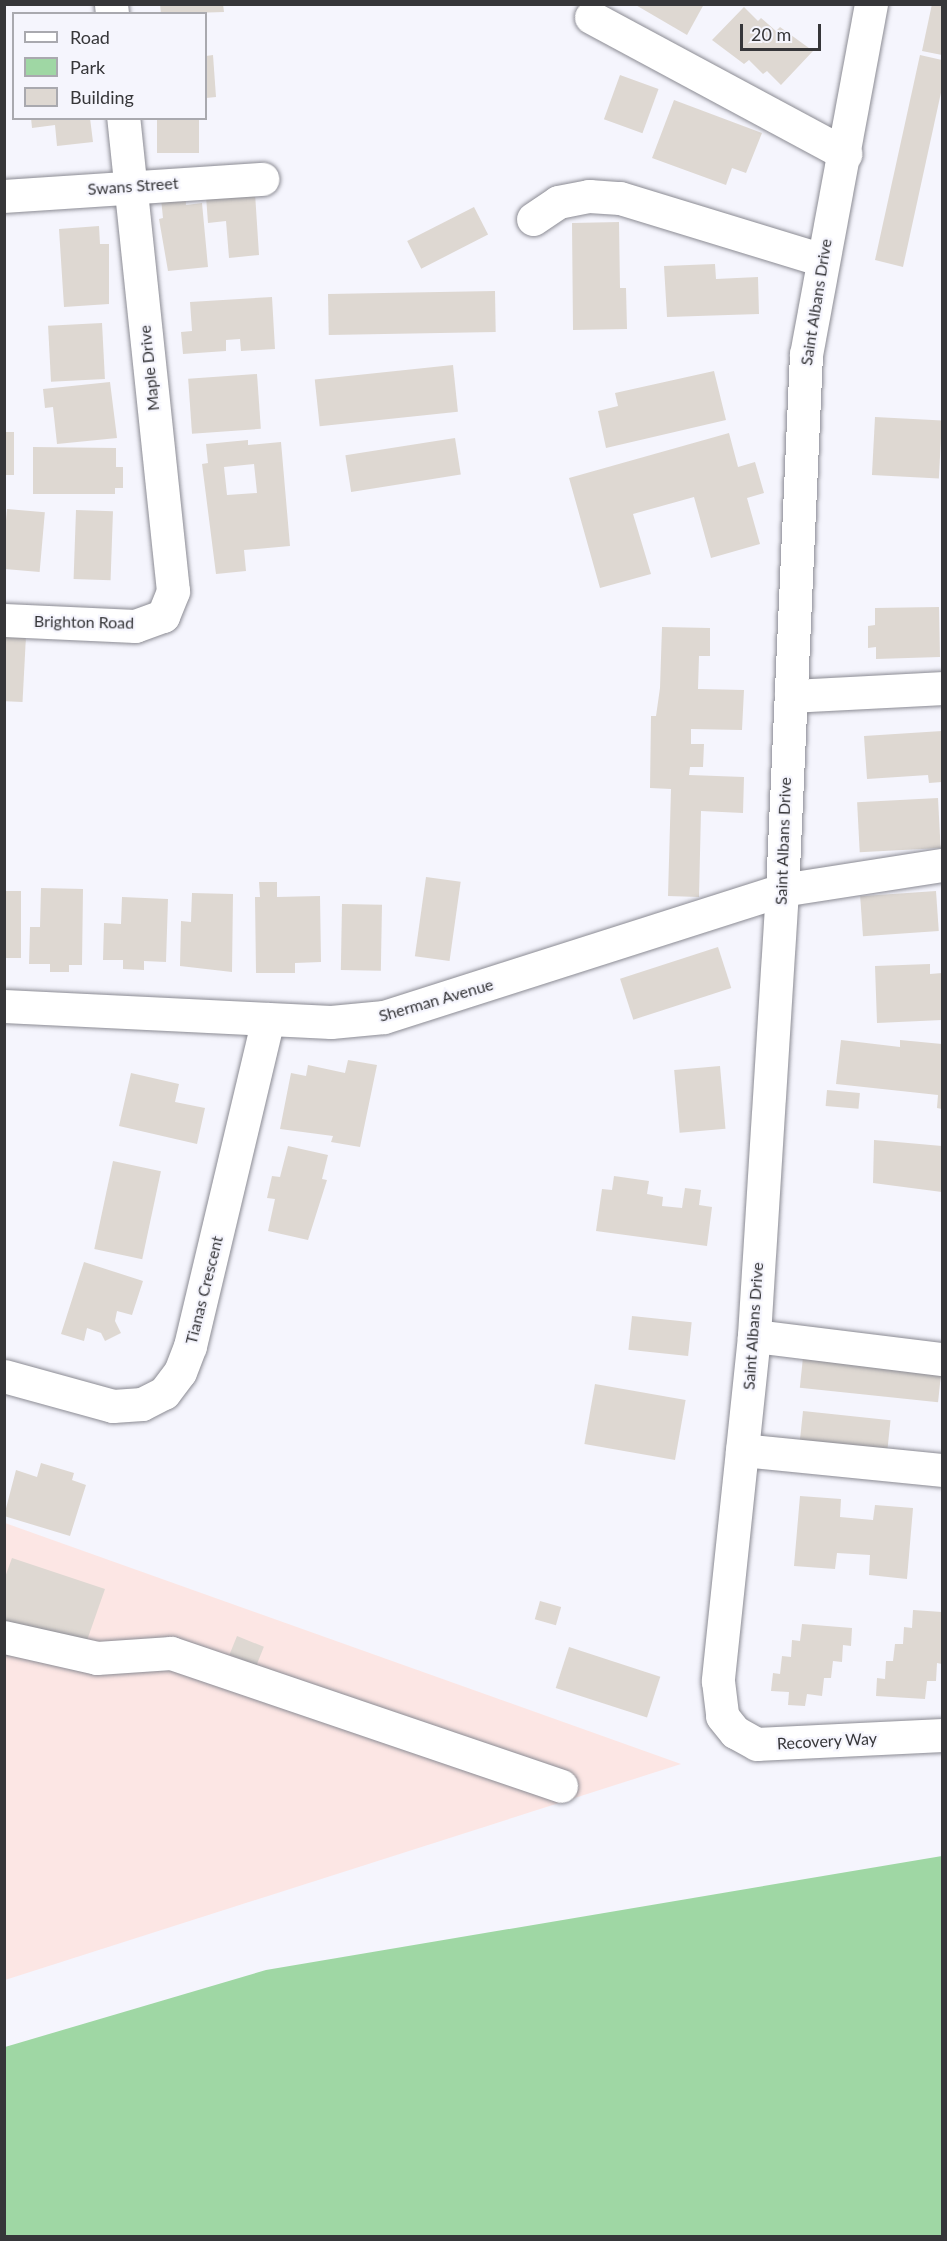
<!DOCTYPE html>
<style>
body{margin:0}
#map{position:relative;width:947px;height:2241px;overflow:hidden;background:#f5f5fd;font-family:Lato,sans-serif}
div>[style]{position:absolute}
.industrial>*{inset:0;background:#fce6e4}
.green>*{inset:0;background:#9fd7a4}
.building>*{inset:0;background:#ded8d2;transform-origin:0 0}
.roads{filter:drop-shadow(0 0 2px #8b8b93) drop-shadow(0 0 2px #8b8b93)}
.minor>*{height:33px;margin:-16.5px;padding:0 16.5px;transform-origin:16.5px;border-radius:16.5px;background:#fff}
span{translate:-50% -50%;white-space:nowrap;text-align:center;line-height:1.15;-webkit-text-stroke:4.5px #f5f5fd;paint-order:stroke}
.street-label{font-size:16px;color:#363639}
.frame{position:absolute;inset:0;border:6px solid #363639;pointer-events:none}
.legend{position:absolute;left:12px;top:12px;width:195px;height:108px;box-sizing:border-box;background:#f5f5fd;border:2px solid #a9a9af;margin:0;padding:8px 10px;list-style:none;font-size:18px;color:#363639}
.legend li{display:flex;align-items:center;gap:12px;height:30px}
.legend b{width:30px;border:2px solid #a9a9af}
.scale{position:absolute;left:740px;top:24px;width:81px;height:27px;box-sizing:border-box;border:3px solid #363639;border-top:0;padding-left:8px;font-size:18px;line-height:21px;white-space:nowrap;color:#363639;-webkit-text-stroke:4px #f5f5fd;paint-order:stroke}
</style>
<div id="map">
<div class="industrial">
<i style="clip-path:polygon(5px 1523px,681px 1764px,5px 1980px)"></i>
</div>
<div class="green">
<i style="clip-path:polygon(942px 1856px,942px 2236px,5px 2236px,5px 2047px,266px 1970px)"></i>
</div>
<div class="building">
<i style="clip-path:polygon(160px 4px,223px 4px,224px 12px,161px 14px)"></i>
<i style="clip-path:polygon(634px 4px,704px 4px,687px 35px)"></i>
<i style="clip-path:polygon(932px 4px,942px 4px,942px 55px,922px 51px)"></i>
<i style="clip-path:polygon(744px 7px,758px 21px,761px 18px,776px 31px,780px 27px,813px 51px,781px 85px,767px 71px,763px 74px,749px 60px,744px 64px,712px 40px)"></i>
<i style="clip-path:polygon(213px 55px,216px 97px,206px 98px,206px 56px)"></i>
<i style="clip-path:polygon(920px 55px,942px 60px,942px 88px,903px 267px,875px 260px)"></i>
<i style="left:620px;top:75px;width:41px;height:47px;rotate:20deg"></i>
<i style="clip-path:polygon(674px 100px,762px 133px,746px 173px,732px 168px,726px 185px,652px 158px)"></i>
<i style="clip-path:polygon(31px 118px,90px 118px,93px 142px,57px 146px,55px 125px,32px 128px)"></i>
<i style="left:157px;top:118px;width:42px;height:35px"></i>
<i style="clip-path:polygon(185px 187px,186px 205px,202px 203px,208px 267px,168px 271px,159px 219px,163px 218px,160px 189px)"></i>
<i style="clip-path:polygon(255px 193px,259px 255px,229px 258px,226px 221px,208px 223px,206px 196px)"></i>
<i style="left:474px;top:207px;width:31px;height:75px;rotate:63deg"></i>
<i style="clip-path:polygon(619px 222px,620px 288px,626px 288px,627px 329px,573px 330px,572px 223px)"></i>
<i style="clip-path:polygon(99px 226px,100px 244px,109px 244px,109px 304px,64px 307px,59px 229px)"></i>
<i style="clip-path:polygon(715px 264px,716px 279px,758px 277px,759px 314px,667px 317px,664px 266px)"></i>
<i style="left:495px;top:291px;width:41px;height:167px;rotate:89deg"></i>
<i style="clip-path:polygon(272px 297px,275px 349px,241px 351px,240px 339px,226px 340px,226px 351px,183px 354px,181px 332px,192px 331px,190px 302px)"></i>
<i style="left:102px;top:323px;width:56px;height:54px;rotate:87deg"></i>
<i style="left:453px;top:365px;width:47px;height:139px;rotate:84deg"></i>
<i style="clip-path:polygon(714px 371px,726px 420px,606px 448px,598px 411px,618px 406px,615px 393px)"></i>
<i style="left:257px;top:374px;width:55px;height:69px;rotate:86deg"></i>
<i style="clip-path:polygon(110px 382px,117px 438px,57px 444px,53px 407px,45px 408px,43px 389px)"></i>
<i style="left:875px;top:417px;width:67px;height:58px;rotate:3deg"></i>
<i style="left:4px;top:432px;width:10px;height:43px"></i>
<i style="clip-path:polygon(729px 433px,738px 467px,755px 462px,764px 493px,747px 498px,760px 544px,711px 558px,694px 497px,633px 514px,651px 574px,600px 588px,569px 478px)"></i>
<i style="left:455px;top:438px;width:37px;height:111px;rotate:81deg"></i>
<i style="clip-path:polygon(evenodd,248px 440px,248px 445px,281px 442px,290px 546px,244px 550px,246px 571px,216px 574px,202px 464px,208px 463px,206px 444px,248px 440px,254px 464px,257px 493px,227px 495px,224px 467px,254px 464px)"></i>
<i style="clip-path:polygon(33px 447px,116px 448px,116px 467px,123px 467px,123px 488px,115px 488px,115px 494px,33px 494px)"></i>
<i style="left:7px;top:509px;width:38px;height:60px;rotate:5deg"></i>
<i style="left:76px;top:510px;width:37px;height:69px;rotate:2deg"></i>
<i style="clip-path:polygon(939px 607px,940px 657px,876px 659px,876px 647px,868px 648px,868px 626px,875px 625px,875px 608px)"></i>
<i style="clip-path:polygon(662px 627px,710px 628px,710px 656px,699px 656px,698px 689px,744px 690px,742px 730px,691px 729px,691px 744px,704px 744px,703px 767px,690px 767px,689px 775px,744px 777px,743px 813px,701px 811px,699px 897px,668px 896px,671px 789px,650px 788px,651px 716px,656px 716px,660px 688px)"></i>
<i style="left:4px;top:635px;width:22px;height:66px;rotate:3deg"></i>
<i style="clip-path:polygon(942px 731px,942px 782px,929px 783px,928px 775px,867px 779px,864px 736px)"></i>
<i style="left:938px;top:798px;width:50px;height:81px;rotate:87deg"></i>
<i style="left:426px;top:877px;width:35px;height:80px;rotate:8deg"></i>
<i style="clip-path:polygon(259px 882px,277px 882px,277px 897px,320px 896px,321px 962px,295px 963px,295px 973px,256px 973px,255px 897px,260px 897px)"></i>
<i style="clip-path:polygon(41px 888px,83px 889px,82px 965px,69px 965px,69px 972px,50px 972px,50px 964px,29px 964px,30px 927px,40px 927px)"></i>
<i style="left:4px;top:891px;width:17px;height:67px"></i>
<i style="left:936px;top:891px;width:40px;height:76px;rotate:86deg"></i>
<i style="clip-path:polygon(192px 893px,233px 894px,232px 972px,180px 966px,181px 921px,191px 922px)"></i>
<i style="clip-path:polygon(122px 897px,168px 899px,166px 962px,144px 961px,144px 970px,123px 969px,123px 960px,103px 960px,104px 923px,121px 924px)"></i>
<i style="left:342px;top:904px;width:40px;height:66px;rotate:1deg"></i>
<i style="left:718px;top:947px;width:43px;height:103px;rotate:72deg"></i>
<i style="clip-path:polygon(930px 964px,930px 974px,942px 973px,942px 1020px,877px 1023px,875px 966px)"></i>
<i style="clip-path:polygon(841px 1040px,900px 1047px,900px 1040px,942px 1044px,942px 1109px,937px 1108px,938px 1095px,836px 1084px)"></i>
<i style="clip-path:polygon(348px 1060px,377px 1065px,360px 1147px,331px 1142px,333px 1136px,280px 1129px,291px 1073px,306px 1076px,308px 1065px,345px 1073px)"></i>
<i style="left:720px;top:1066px;width:63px;height:46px;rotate:85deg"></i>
<i style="clip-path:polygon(131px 1073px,179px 1084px,175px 1102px,205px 1108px,197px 1144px,119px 1126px)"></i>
<i style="left:827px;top:1090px;width:33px;height:16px;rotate:5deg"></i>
<i style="clip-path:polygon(874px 1140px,942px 1146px,942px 1192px,873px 1183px)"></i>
<i style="clip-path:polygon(288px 1146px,328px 1155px,322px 1179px,327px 1180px,308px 1240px,268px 1231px,275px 1199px,267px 1198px,272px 1176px,280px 1177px)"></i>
<i style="left:113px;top:1161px;width:49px;height:90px;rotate:12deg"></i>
<i style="clip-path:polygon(614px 1176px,649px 1181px,647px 1194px,663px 1197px,662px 1206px,682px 1208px,685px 1188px,701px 1190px,699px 1205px,712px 1207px,707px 1246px,596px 1231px,602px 1189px,612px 1190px)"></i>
<i style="clip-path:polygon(84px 1262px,143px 1281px,132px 1315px,117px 1311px,115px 1321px,121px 1333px,105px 1341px,101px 1333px,87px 1328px,84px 1341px,61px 1334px)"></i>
<i style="left:632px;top:1316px;width:60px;height:34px;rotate:6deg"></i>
<i style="left:804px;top:1348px;width:139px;height:40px;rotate:6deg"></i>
<i style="left:595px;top:1384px;width:92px;height:61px;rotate:10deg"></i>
<i style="left:803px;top:1411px;width:88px;height:36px;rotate:6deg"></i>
<i style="clip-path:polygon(41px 1463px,74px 1473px,72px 1480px,86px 1485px,70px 1536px,4px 1516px,16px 1470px,37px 1477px)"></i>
<i style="clip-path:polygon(800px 1496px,841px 1499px,840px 1517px,873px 1520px,875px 1505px,913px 1508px,907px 1579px,869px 1575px,870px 1555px,837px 1553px,835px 1569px,794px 1566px)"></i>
<i style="clip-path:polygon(12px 1558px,105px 1589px,84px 1649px,4px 1621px,4px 1580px)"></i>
<i style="left:540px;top:1601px;width:22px;height:19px;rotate:16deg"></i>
<i style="clip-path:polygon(913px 1610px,942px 1612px,942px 1664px,937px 1663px,936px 1681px,927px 1681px,925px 1699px,876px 1696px,877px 1678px,885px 1679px,886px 1661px,893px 1661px,895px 1644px,903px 1644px,904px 1627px,912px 1628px)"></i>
<i style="clip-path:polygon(802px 1624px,852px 1628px,851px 1646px,843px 1645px,842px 1662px,833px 1661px,831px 1678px,824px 1678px,822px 1696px,807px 1694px,805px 1706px,788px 1705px,789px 1692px,771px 1691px,773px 1673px,780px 1674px,782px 1656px,791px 1657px,792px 1640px,800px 1641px)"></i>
<i style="left:237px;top:1636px;width:29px;height:20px;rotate:22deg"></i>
<i style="left:569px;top:1647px;width:96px;height:43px;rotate:18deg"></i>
</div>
<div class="roads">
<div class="minor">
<i style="left:111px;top:4px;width:10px;rotate:84deg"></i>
<i style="left:871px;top:4px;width:356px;rotate:100.5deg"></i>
<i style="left:806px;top:354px;width:537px;rotate:92.56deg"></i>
<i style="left:782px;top:890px;width:447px;rotate:93.6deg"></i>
<i style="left:754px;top:1336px;width:347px;rotate:96deg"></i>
<i style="left:718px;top:1681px;width:35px;rotate:83deg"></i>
<i style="left:722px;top:1716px;width:21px;rotate:51deg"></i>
<i style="left:735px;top:1732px;width:25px;rotate:29deg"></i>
<i style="left:757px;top:1744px;width:185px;rotate:-2.8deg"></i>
<i style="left:591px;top:17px;width:289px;rotate:28.3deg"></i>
<i style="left:4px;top:196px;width:259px;rotate:-3.8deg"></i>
<i style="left:533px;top:219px;width:30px;rotate:-34deg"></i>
<i style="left:558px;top:202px;width:32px;rotate:-11deg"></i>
<i style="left:589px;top:196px;width:31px;rotate:4deg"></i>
<i style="left:620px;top:198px;width:212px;rotate:17deg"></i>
<i style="left:4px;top:620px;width:131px;rotate:2.6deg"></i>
<i style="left:135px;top:626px;width:30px;rotate:-20deg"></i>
<i style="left:163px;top:616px;width:27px;rotate:-68deg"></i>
<i style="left:173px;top:591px;width:476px;rotate:-96deg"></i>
<i style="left:791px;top:696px;width:151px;rotate:-3deg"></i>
<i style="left:4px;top:1006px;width:327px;rotate:2.8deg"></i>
<i style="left:331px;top:1022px;width:53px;rotate:-5.4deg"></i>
<i style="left:384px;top:1017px;width:418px;rotate:-17.7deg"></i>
<i style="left:782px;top:890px;width:162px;rotate:-8.9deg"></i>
<i style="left:754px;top:1336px;width:189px;rotate:7deg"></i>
<i style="left:4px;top:1376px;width:113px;rotate:15.4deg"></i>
<i style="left:113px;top:1406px;width:29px;rotate:-4deg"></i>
<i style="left:142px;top:1404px;width:25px;rotate:-27deg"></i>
<i style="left:164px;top:1393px;width:26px;rotate:-53deg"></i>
<i style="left:180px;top:1372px;width:28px;rotate:-69deg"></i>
<i style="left:190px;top:1346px;width:336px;rotate:-76.6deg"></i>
<i style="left:742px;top:1450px;width:201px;rotate:5.7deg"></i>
<i style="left:4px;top:1637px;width:95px;rotate:12.7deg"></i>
<i style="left:97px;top:1658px;width:74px;rotate:-3.9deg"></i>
<i style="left:171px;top:1653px;width:412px;rotate:18.8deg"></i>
</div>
</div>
<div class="street-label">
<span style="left:133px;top:186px;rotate:-4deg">Swans Street</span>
<span style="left:816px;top:302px;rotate:-81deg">Saint Albans Drive</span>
<span style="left:149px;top:368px;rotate:-96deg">Maple Drive</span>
<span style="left:84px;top:622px;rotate:1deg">Brighton Road</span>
<span style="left:783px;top:841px;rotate:-88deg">Saint Albans Drive</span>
<span style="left:436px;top:1000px;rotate:-16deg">Sherman Avenue</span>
<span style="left:204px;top:1290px;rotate:-76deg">Tianas Crescent</span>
<span style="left:753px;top:1326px;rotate:-86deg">Saint Albans Drive</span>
<span style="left:827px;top:1741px;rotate:-3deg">Recovery Way</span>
</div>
<div class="frame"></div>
<ul class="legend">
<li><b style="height:8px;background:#fff"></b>Road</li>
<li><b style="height:16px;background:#9fd7a4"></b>Park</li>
<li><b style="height:16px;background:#ded8d2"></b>Building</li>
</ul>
<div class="scale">20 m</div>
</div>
